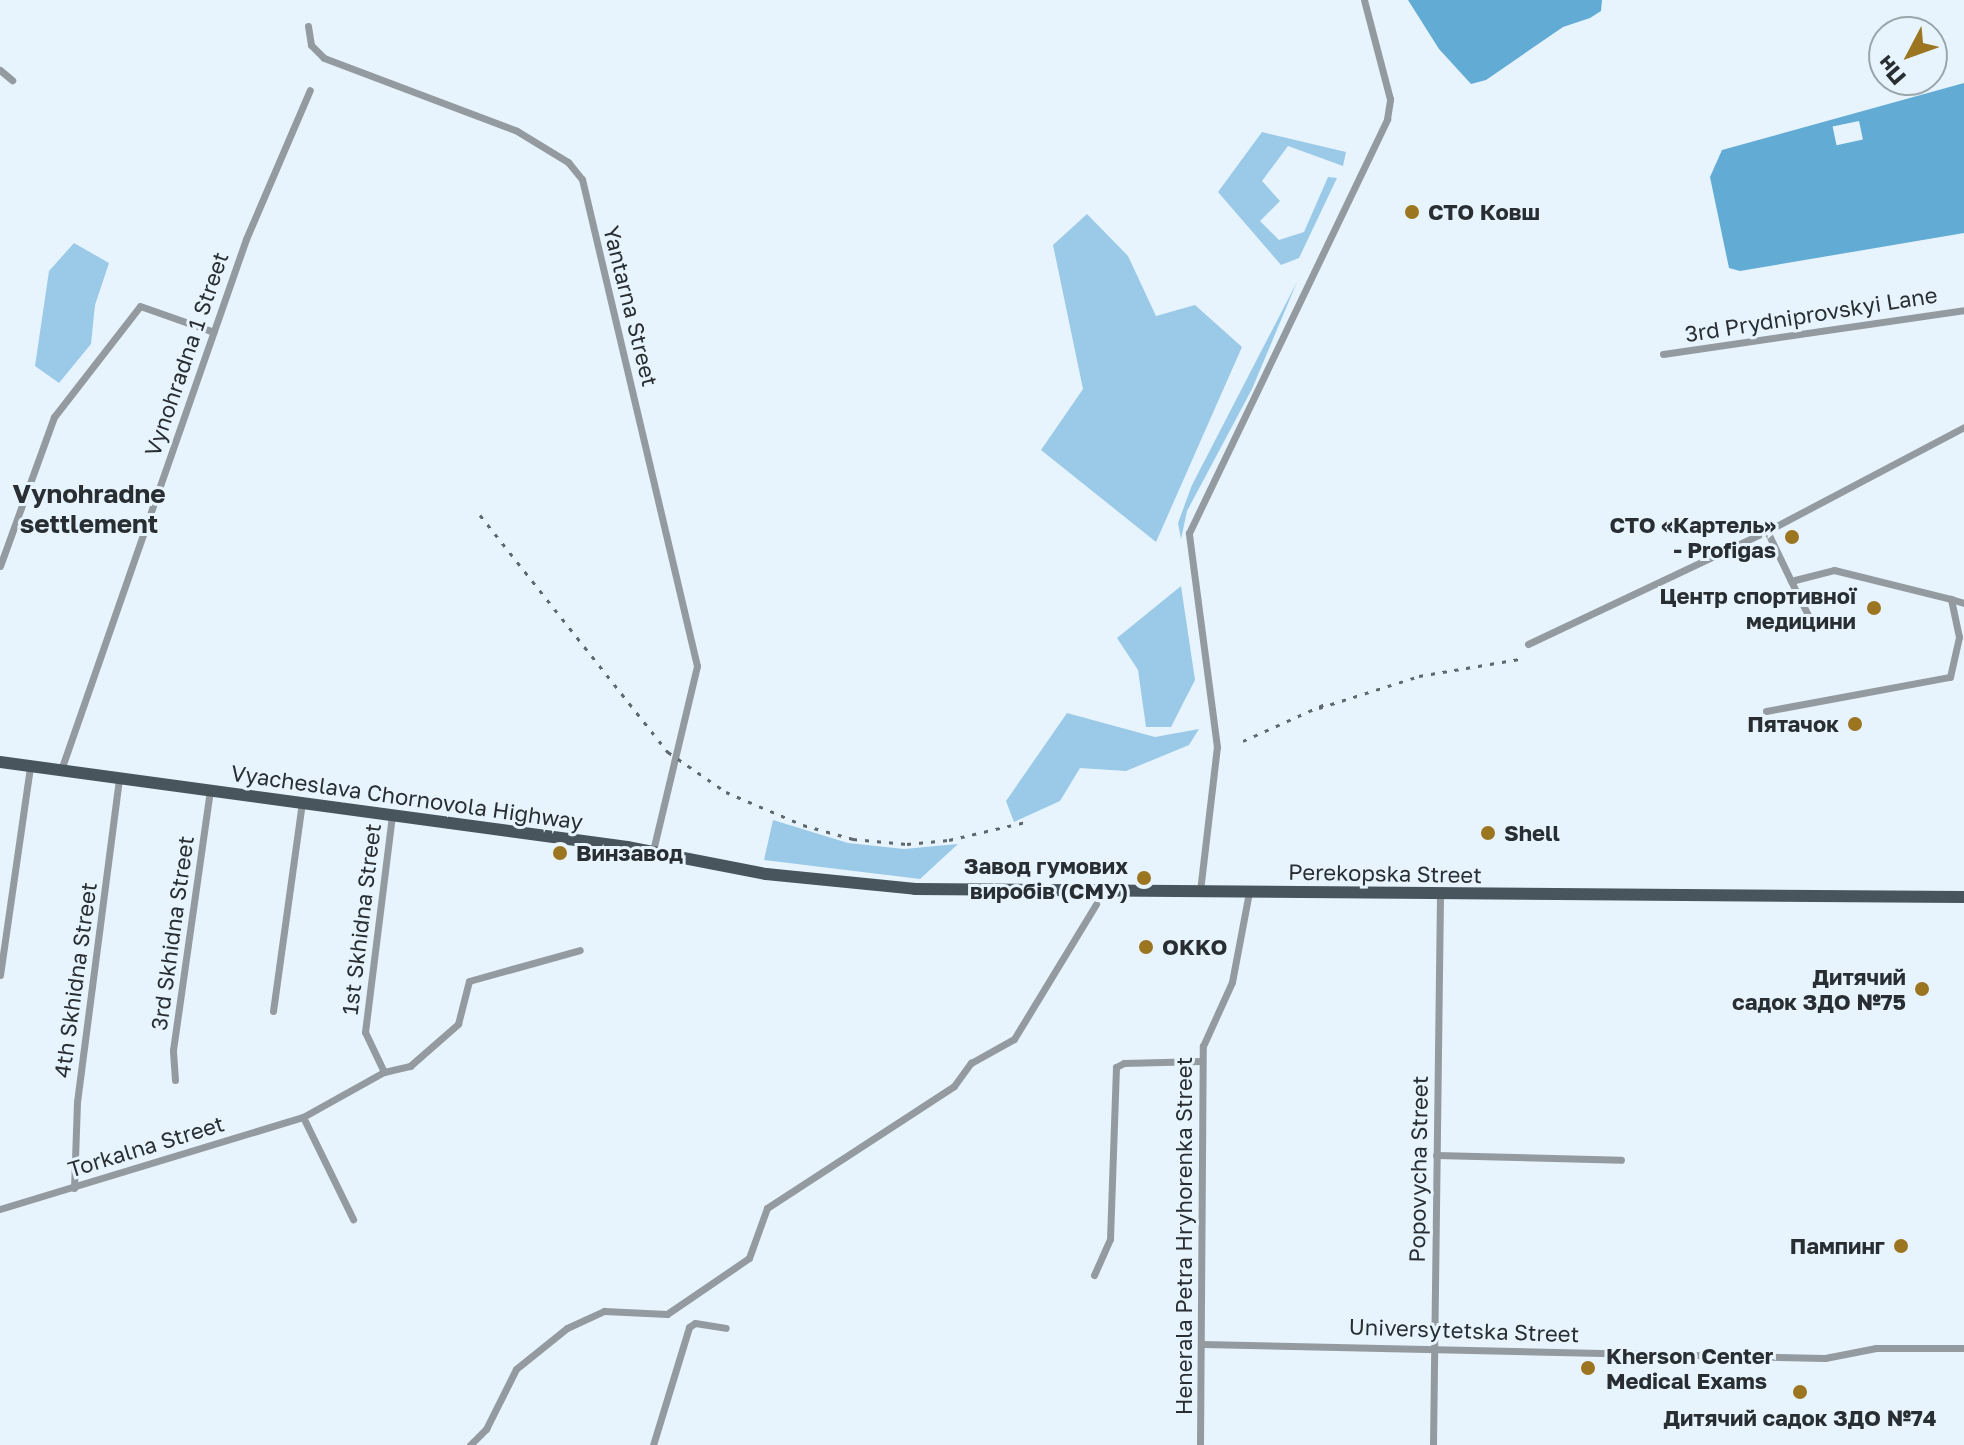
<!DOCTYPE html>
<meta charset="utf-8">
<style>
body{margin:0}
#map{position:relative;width:1964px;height:1445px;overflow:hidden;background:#e7f4fd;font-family:"Golos Text",sans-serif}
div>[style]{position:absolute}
.green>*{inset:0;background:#9bcae8}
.water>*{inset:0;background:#62abd5}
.pier>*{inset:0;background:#e7f4fd;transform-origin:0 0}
.street>*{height:7px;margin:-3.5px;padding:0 3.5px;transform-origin:3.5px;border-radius:3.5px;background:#949ba0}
.primary>*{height:12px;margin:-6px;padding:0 6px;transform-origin:6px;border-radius:6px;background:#49555d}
.rail>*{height:3px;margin-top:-1.5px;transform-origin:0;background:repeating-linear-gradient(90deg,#5f686d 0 4px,transparent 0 12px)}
.dots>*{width:22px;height:22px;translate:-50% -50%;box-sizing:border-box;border:4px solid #e7f4fd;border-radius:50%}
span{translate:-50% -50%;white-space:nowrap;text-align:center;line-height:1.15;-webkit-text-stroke:6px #e7f4fd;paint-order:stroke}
.poi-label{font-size:22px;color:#282e32;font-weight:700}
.left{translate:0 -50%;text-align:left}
.right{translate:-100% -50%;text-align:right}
.street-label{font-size:22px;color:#282e32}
.quarter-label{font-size:26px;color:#282e32;font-weight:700}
.north{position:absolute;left:1868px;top:16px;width:80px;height:80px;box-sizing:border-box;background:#e7f4fd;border:2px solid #9ba5ac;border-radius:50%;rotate:229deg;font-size:22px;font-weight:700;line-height:32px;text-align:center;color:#282e32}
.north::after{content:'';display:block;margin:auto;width:28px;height:36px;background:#9c7521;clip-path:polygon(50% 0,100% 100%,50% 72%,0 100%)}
</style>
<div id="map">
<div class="green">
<i style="clip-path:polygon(1262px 132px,1346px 152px,1343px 166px,1288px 146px,1262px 181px,1280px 201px,1260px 221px,1279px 240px,1304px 232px,1328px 177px,1337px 178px,1299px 258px,1281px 265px,1218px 192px)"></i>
<i style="clip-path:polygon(1087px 214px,1128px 256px,1156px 316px,1195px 305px,1242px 347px,1156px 542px,1041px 450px,1083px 389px,1053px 245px)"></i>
<i style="clip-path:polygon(74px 243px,109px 263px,95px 305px,91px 344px,59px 383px,35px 366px,49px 271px)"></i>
<i style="clip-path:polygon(1297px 282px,1252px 389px,1187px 511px,1181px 539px,1178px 523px,1192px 485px)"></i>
<i style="clip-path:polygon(1181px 586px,1195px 680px,1171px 727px,1146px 727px,1138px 670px,1117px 638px)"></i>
<i style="clip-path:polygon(1067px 713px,1155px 737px,1199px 729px,1189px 745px,1126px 771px,1080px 768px,1060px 801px,1014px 822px,1006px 801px)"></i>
<i style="clip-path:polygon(773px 820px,848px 843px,904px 849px,958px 844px,920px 879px,764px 860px)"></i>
</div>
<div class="water">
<i style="clip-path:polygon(1408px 0,1602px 0,1601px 11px,1590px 18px,1563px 27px,1486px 80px,1471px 84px,1439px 49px)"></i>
<i style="clip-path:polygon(1964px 83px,1964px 233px,1740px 271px,1729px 268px,1710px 177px,1722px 150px)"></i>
</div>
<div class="pier">
<i style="left:1859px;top:121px;width:19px;height:27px;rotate:78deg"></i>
</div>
<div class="street">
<i style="left:308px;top:26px;width:19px;rotate:81deg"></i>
<i style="left:311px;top:45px;width:18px;rotate:45deg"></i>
<i style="left:324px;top:58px;width:206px;rotate:20.7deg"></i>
<i style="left:517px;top:131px;width:60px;rotate:31.3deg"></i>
<i style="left:568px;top:162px;width:22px;rotate:51deg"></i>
<i style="left:582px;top:179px;width:500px;rotate:76.71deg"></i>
<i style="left:697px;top:666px;width:190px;rotate:103.4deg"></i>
<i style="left:0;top:70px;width:16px;rotate:40deg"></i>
<i style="left:1663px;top:354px;width:304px;rotate:-8.3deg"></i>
<i style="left:1767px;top:531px;width:223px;rotate:-27.8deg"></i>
<i style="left:0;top:566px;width:158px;rotate:-70.1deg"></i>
<i style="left:54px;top:417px;width:140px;rotate:-52.2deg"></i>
<i style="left:140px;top:306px;width:78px;rotate:19.4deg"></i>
<i style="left:1815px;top:629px;width:54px;rotate:-116.6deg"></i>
<i style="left:1791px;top:581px;width:44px;rotate:-14.3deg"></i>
<i style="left:1834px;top:570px;width:121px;rotate:13.9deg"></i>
<i style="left:1528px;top:644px;width:264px;rotate:-25.3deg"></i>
<i style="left:1767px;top:531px;width:55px;rotate:64.4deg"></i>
<i style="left:1766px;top:711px;width:187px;rotate:-10.5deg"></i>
<i style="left:1950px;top:677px;width:41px;rotate:-77.3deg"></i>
<i style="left:1959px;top:637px;width:39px;rotate:-102deg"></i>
<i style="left:1951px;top:599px;width:14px;rotate:17deg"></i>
<i style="left:61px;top:770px;width:562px;rotate:-70.79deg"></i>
<i style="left:246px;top:239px;width:162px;rotate:-66.8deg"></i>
<i style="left:1200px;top:891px;width:145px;rotate:-83.3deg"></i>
<i style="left:1217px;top:747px;width:216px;rotate:-97.5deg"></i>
<i style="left:1189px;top:533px;width:459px;rotate:-64.4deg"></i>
<i style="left:1387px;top:119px;width:20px;rotate:-81deg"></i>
<i style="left:1390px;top:99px;width:102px;rotate:-104.7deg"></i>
<i style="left:0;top:975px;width:210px;rotate:-81.8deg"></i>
<i style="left:273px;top:1011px;width:210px;rotate:-82.1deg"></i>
<i style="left:384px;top:1072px;width:44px;rotate:-115.4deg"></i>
<i style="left:365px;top:1032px;width:219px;rotate:-82.9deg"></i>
<i style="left:175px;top:1080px;width:30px;rotate:-94deg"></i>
<i style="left:173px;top:1050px;width:262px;rotate:-81.9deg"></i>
<i style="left:303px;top:1117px;width:114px;rotate:63.9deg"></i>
<i style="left:1436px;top:1155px;width:185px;rotate:1.5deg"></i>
<i style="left:74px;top:1188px;width:86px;rotate:-88deg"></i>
<i style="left:77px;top:1102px;width:327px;rotate:-82.6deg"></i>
<i style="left:0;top:1209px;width:317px;rotate:-16.9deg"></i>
<i style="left:303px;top:1117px;width:93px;rotate:-29.1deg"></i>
<i style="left:384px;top:1072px;width:27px;rotate:-13deg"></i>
<i style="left:410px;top:1066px;width:64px;rotate:-41.2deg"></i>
<i style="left:458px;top:1024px;width:44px;rotate:-75.7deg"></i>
<i style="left:469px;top:981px;width:115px;rotate:-15.6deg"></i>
<i style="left:1094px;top:1275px;width:39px;rotate:-66deg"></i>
<i style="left:1110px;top:1239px;width:172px;rotate:-88deg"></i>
<i style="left:1116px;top:1067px;width:9px;rotate:-27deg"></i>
<i style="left:1124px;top:1063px;width:78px;rotate:-1.5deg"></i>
<i style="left:1202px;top:1344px;width:623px;rotate:1.29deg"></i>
<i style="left:1825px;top:1358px;width:52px;rotate:-11.1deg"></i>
<i style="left:1876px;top:1348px;width:88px"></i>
<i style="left:470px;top:1445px;width:23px;rotate:-45deg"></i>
<i style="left:486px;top:1429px;width:67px;rotate:-63.4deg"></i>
<i style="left:516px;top:1369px;width:65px;rotate:-38.8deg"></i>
<i style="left:567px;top:1328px;width:41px;rotate:-24.7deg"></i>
<i style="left:604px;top:1311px;width:63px;rotate:2.7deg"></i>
<i style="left:667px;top:1314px;width:99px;rotate:-34.3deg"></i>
<i style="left:749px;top:1258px;width:53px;rotate:-70.2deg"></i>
<i style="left:767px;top:1208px;width:223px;rotate:-33.1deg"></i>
<i style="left:954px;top:1086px;width:29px;rotate:-54deg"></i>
<i style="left:971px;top:1063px;width:49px;rotate:-29.2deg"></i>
<i style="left:1014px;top:1039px;width:158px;rotate:-58.7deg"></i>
<i style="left:653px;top:1445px;width:123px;rotate:-73deg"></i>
<i style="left:689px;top:1327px;width:7px;rotate:-34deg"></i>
<i style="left:695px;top:1323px;width:31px;rotate:9deg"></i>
<i style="left:1200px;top:1445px;width:399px;rotate:-89.6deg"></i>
<i style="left:1203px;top:1046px;width:70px;rotate:-65.6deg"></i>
<i style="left:1232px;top:982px;width:92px;rotate:-79.3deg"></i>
<i style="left:1433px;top:1445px;width:552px;rotate:-89.27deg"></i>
</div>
<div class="primary">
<i style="left:0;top:762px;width:633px;rotate:7.72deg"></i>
<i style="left:627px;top:847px;width:142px;rotate:11deg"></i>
<i style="left:766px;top:874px;width:150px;rotate:5.7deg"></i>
<i style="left:915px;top:889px;width:1049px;rotate:0.44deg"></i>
</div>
<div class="rail">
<i style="left:480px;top:515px;width:303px;rotate:51.6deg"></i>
<i style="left:668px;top:752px;width:70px;rotate:34.6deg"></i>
<i style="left:726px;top:792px;width:84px;rotate:23.2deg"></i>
<i style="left:803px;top:825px;width:52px;rotate:15.6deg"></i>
<i style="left:853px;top:839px;width:54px;rotate:5.3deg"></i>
<i style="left:907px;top:844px;width:42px;rotate:-5.4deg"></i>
<i style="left:949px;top:840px;width:79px;rotate:-13.2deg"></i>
<i style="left:1319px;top:708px;width:105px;rotate:-17.7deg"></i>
<i style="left:1419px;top:676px;width:102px;rotate:-9.6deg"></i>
<i style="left:1243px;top:741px;width:92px;rotate:-24.3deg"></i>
</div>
<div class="dots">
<i style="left:1412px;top:212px;background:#9c7521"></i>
<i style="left:1792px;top:537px;background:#9c7521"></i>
<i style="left:1874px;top:608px;background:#9c7521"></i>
<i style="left:1855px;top:724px;background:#9c7521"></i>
<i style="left:1488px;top:833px;background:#9c7521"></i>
<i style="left:560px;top:853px;background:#9c7521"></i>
<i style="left:1144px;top:878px;background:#9c7521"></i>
<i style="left:1146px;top:947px;background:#9c7521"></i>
<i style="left:1922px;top:989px;background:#9c7521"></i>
<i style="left:1901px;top:1246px;background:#9c7521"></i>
<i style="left:1588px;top:1368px;background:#9c7521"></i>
<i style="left:1800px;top:1392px;background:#9c7521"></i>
</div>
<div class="poi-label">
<span class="left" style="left:1428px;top:212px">СТО Ковш</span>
<span class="right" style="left:1776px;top:537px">СТО «Картель»<br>- Profigas</span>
<span class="right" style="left:1856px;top:608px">Центр спортивної<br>медицини</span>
<span class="right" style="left:1839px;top:724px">Пятачок</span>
<span class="left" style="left:1504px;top:833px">Shell</span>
<span class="left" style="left:576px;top:853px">Винзавод</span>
<span class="right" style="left:1128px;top:878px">Завод гумових<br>виробів (СМУ)</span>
<span class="left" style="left:1162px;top:947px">OKKO</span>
<span class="right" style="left:1906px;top:989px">Дитячий<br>садок ЗДО №75</span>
<span class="right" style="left:1885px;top:1246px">Пампинг</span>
<span class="left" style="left:1606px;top:1368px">Kherson Center<br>Medical Exams</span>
<span style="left:1800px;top:1418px">Дитячий садок ЗДО №74</span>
</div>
<div class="street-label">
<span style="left:631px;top:306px;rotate:76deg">Yantarna Street</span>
<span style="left:1811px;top:314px;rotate:-9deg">3rd Prydniprovskyi Lane</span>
<span style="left:186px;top:354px;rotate:-71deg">Vynohradna 1 Street</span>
<span style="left:407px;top:797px;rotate:8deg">Vyacheslava Chornovola Highway</span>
<span style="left:1385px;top:873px;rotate:1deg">Perekopska Street</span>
<span style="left:361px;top:919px;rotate:-83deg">1st Skhidna Street</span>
<span style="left:172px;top:933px;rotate:-82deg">3rd Skhidna Street</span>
<span style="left:75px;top:980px;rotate:-82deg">4th Skhidna Street</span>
<span style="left:146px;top:1146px;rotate:-17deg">Torkalna Street</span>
<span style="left:1418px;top:1169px;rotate:-89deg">Popovycha Street</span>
<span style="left:1184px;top:1236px;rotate:-90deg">Henerala Petra Hryhorenka Street</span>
<span style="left:1464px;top:1330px;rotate:2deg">Universytetska Street</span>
</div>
<div class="quarter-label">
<span style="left:89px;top:509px">Vynohradne<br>settlement</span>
</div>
<div class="north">Пн</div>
</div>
